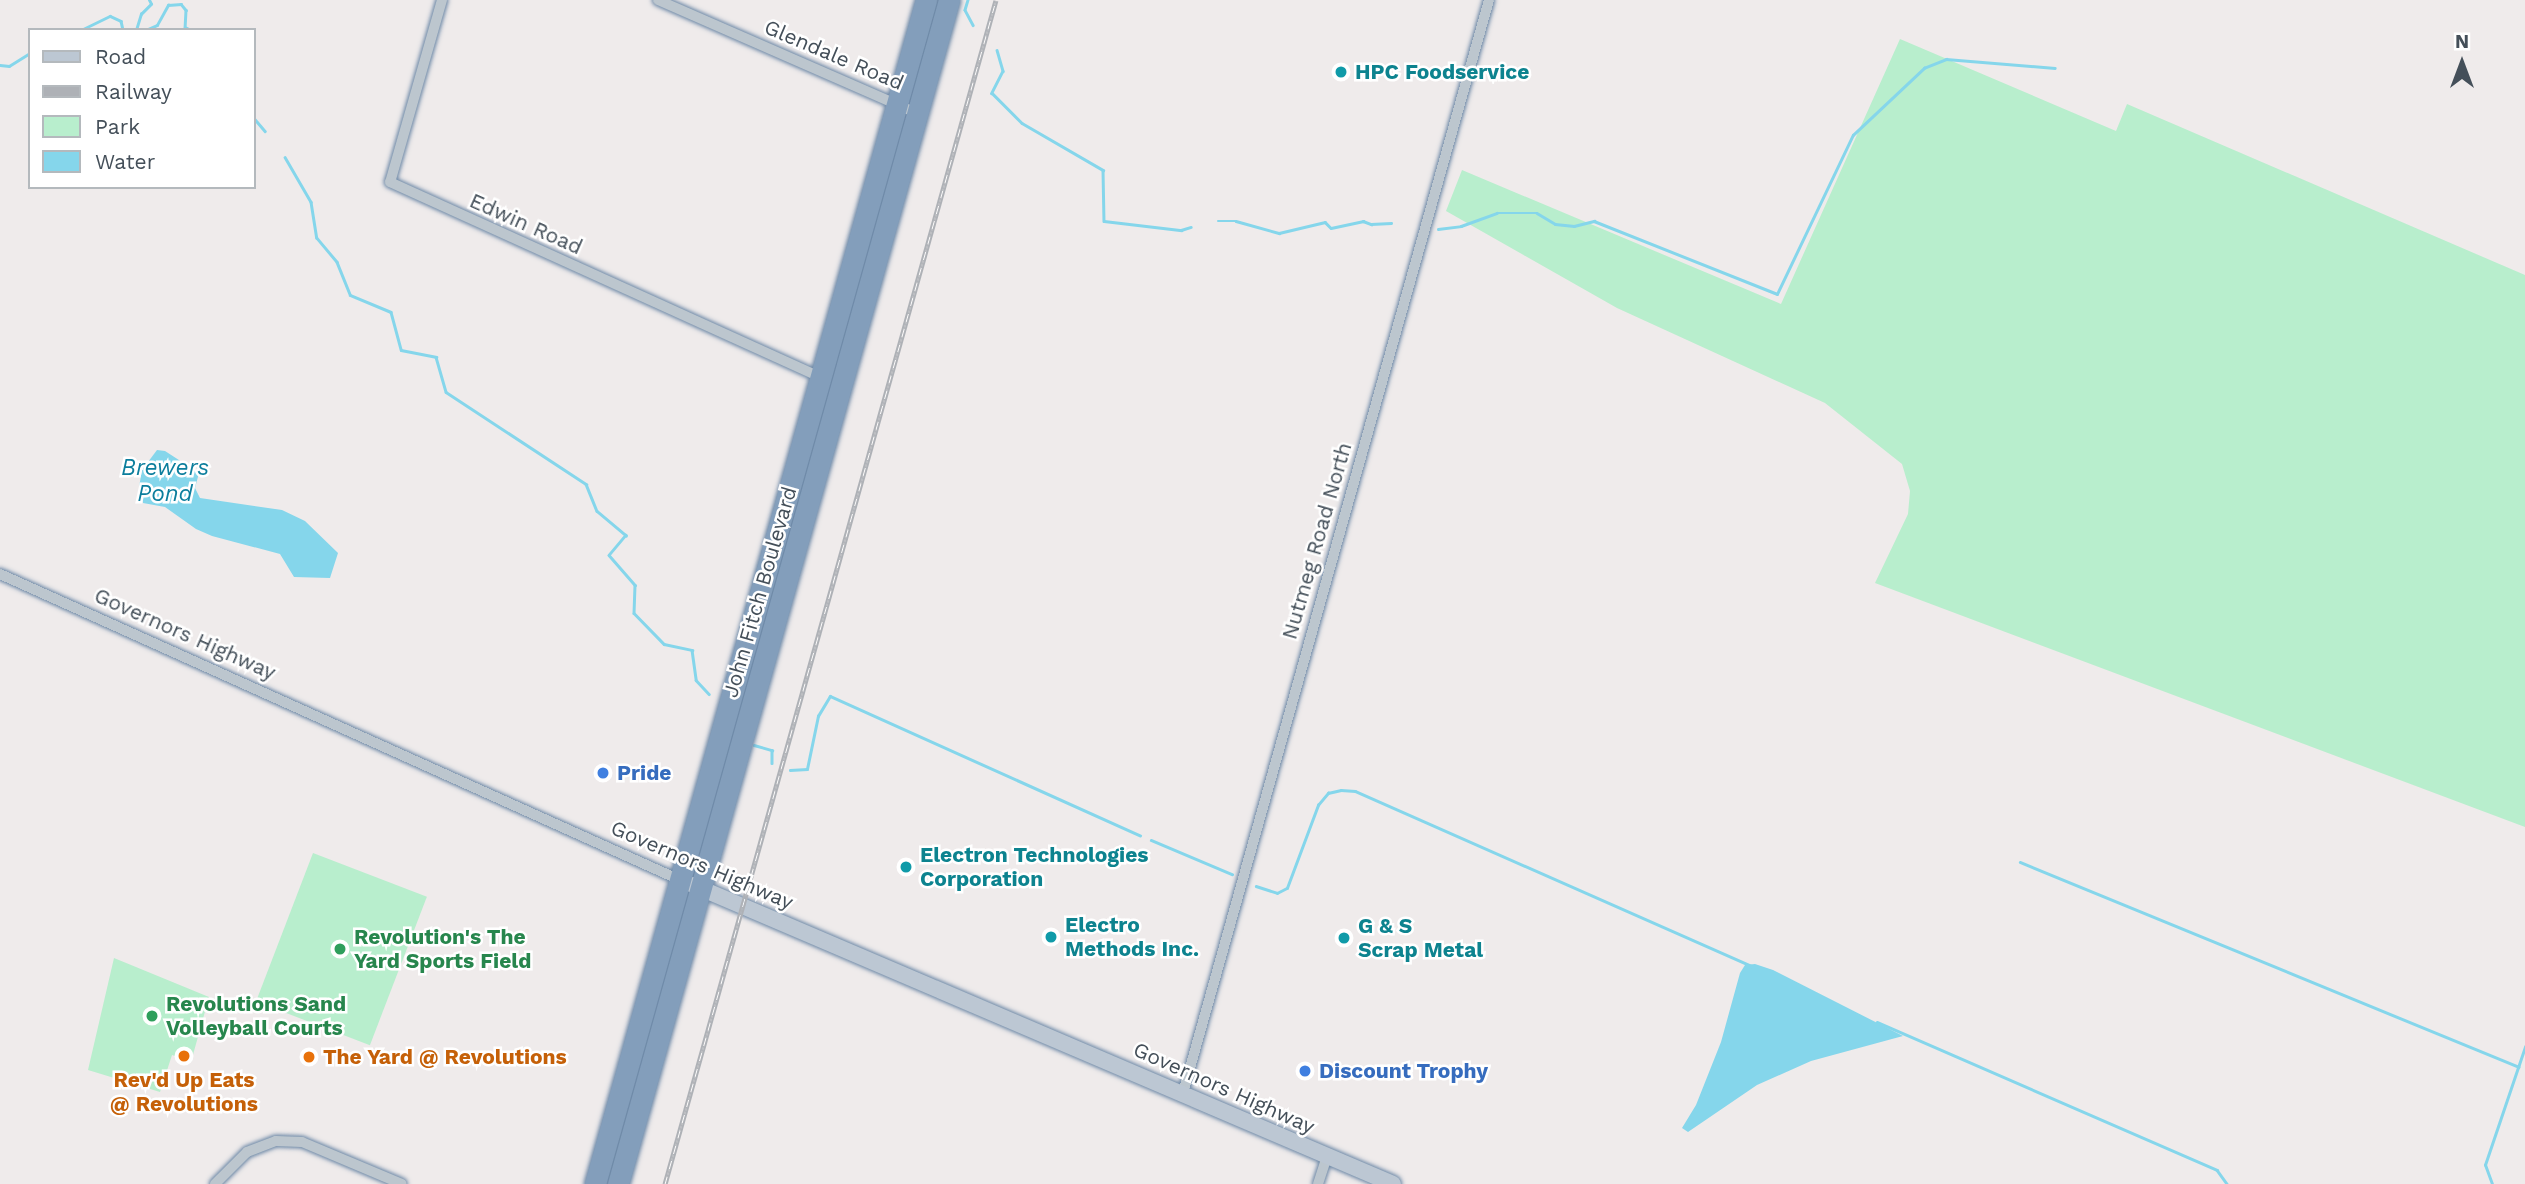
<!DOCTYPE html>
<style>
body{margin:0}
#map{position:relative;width:2525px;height:1184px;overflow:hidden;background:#efebeb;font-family:"Work Sans",sans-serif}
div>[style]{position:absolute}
.green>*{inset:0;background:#b8eecd;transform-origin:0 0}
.water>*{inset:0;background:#85d6eb}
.stream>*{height:2.5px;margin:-1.25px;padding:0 1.25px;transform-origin:1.25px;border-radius:1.25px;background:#85d6eb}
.roads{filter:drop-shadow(0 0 2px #6e89a7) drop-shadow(0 0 2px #6e89a7)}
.street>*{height:10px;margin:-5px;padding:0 5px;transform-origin:5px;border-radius:5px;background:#bcc6ce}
.secondary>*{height:16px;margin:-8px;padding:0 8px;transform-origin:8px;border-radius:8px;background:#bcc7d3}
.highway>*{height:21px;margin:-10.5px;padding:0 10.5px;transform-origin:10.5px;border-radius:10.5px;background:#839ebb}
.rail>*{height:5px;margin-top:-2.5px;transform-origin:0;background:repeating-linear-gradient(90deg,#fff 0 8px,#aeb1b6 0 16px);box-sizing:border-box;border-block:2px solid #aeb1b6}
.dots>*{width:19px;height:19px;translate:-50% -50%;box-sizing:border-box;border:4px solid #fff;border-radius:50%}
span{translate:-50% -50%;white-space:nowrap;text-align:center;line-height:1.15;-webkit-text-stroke:5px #fff;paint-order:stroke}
.street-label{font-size:21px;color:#444f59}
.culture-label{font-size:21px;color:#0d838f;font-weight:700}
.left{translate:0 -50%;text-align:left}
.shop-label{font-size:21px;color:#366cbe;font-weight:700}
.leisure-label{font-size:21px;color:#27864d;font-weight:700}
.food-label{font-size:21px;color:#c56008;font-weight:700}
.water-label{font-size:23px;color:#0c7e9d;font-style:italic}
.legend{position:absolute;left:28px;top:28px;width:228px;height:161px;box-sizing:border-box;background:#fff;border:2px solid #b4b9bd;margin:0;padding:9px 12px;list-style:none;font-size:21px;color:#444f59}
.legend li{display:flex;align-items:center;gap:14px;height:35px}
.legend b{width:35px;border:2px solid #b4b9bd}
.north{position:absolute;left:2427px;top:28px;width:70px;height:70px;-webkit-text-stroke:5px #fff;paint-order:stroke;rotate:0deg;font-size:19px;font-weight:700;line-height:28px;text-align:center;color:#444f59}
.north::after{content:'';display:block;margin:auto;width:24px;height:32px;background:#444f59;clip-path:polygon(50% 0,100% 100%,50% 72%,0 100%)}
</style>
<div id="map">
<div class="green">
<i style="clip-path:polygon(1900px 39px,2116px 131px,2127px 104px,2525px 275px,2525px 827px,1875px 583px,1908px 514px,1910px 491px,1902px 464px,1825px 403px,1617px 308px,1446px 211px,1462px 170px,1781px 304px)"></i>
<i style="left:313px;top:853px;width:122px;height:159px;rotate:21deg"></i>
<i style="clip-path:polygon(114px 958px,209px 997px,191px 1062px,172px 1055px,160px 1092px,88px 1070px)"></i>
</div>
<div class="water">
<i style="clip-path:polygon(157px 450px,165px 451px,199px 473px,195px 488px,200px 498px,282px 510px,305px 521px,338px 553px,330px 578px,294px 577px,280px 554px,212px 536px,196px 529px,165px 507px,143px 503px,139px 487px,142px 470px)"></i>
<i style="clip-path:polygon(1755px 964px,1773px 970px,1903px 1036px,1811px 1061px,1757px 1085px,1688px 1132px,1682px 1128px,1696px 1105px,1721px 1042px,1740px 973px,1745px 965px)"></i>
</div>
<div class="stream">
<i style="left:968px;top:0;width:10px;rotate:107deg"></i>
<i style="left:965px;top:10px;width:17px;rotate:62deg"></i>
<i style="left:81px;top:30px;width:32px;rotate:-26deg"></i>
<i style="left:110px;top:16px;width:12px;rotate:24deg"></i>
<i style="left:121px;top:21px;width:9px;rotate:77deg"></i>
<i style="left:136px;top:30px;width:17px;rotate:-73deg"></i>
<i style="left:141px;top:14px;width:14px;rotate:-45deg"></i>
<i style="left:151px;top:4px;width:4px;rotate:-117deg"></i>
<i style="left:146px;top:30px;width:12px;rotate:-24deg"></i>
<i style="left:157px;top:25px;width:23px;rotate:-61deg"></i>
<i style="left:168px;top:5px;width:13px;rotate:-4deg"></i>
<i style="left:181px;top:4px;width:8px;rotate:50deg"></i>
<i style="left:186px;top:10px;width:17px;rotate:93deg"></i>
<i style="left:185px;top:27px;width:7px;rotate:27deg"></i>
<i style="left:997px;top:50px;width:22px;rotate:74deg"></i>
<i style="left:1003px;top:71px;width:25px;rotate:117deg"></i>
<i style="left:992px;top:93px;width:42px;rotate:45deg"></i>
<i style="left:1022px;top:123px;width:94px;rotate:30.1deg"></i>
<i style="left:1103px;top:170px;width:51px;rotate:88.9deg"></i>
<i style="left:1104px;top:221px;width:78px;rotate:6.7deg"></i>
<i style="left:1181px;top:230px;width:10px;rotate:-17deg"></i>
<i style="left:0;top:65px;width:9px;rotate:6deg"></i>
<i style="left:9px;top:66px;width:25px;rotate:-32deg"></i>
<i style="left:254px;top:118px;width:17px;rotate:50deg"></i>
<i style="left:285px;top:157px;width:52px;rotate:60deg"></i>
<i style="left:311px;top:202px;width:36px;rotate:81deg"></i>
<i style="left:317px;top:238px;width:31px;rotate:50deg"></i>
<i style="left:337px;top:262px;width:35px;rotate:68deg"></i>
<i style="left:350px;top:295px;width:44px;rotate:22.5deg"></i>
<i style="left:391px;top:312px;width:39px;rotate:75deg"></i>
<i style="left:401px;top:350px;width:36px;rotate:11deg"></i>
<i style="left:436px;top:357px;width:36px;rotate:74deg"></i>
<i style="left:446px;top:392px;width:168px;rotate:33.3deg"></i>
<i style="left:586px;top:484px;width:29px;rotate:68deg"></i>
<i style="left:597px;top:511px;width:38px;rotate:40deg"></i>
<i style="left:626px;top:535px;width:26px;rotate:130deg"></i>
<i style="left:609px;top:555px;width:40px;rotate:49deg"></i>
<i style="left:635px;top:585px;width:28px;rotate:92deg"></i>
<i style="left:634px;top:613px;width:43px;rotate:45.9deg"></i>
<i style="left:664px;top:644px;width:29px;rotate:12deg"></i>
<i style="left:692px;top:650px;width:30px;rotate:82deg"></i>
<i style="left:696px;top:680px;width:19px;rotate:47deg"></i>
<i style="left:1218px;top:221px;width:18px"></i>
<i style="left:1236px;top:221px;width:45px;rotate:15.6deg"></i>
<i style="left:1279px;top:233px;width:47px;rotate:-13.4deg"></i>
<i style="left:1325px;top:222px;width:8px;rotate:45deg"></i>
<i style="left:1331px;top:228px;width:33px;rotate:-12deg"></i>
<i style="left:1363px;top:221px;width:9px;rotate:21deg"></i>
<i style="left:1371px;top:224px;width:20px;rotate:-3deg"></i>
<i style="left:1438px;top:229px;width:23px;rotate:-7deg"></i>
<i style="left:1461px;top:226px;width:38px;rotate:-20deg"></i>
<i style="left:1497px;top:213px;width:40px"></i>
<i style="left:1537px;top:213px;width:21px;rotate:31deg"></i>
<i style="left:1555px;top:224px;width:19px;rotate:6deg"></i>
<i style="left:1574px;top:226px;width:21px;rotate:-14deg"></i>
<i style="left:1594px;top:221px;width:197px;rotate:21.7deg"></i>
<i style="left:1777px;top:294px;width:176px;rotate:-64.5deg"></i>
<i style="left:1853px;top:135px;width:98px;rotate:-43.3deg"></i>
<i style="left:1924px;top:68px;width:24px;rotate:-22deg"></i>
<i style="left:1946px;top:59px;width:109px;rotate:4.7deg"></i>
<i style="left:754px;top:745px;width:19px;rotate:16deg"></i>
<i style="left:772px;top:750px;width:13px;rotate:90deg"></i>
<i style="left:790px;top:770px;width:17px;rotate:-3deg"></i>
<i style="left:807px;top:769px;width:54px;rotate:-78.3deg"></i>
<i style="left:818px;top:716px;width:23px;rotate:-59deg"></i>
<i style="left:830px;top:696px;width:340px;rotate:24.2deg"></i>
<i style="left:1151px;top:840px;width:88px;rotate:22.8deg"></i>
<i style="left:2020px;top:862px;width:539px;rotate:22.33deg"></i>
<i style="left:1256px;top:886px;width:22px;rotate:18deg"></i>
<i style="left:1277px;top:893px;width:11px;rotate:-27deg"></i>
<i style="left:1287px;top:888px;width:89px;rotate:-69.5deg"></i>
<i style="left:1318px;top:805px;width:16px;rotate:-50deg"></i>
<i style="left:1328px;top:793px;width:13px;rotate:-13deg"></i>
<i style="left:1341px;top:790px;width:14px;rotate:4deg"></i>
<i style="left:1355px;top:791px;width:434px;rotate:23.8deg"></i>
<i style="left:1877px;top:1022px;width:371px;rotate:23.5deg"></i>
<i style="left:2217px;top:1170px;width:17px;rotate:54deg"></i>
<i style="left:2492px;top:1184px;width:20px;rotate:-110deg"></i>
<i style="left:2485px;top:1165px;width:125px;rotate:-71.3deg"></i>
</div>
<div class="roads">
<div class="street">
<i style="left:442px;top:0;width:189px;rotate:105.9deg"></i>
<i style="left:390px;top:182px;width:472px;rotate:24.4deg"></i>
<i style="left:658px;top:0;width:283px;rotate:23.6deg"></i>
<i style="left:0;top:574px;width:746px;rotate:24.23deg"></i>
<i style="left:1183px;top:1093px;width:1135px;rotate:-74.36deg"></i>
<i style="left:215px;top:1184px;width:45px;rotate:-45deg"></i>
<i style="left:247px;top:1152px;width:31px;rotate:-21deg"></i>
<i style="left:276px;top:1141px;width:26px;rotate:2deg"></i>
<i style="left:302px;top:1142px;width:108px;rotate:22.8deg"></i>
<i style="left:1318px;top:1184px;width:29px;rotate:-72deg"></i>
</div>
<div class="secondary">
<i style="left:693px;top:885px;width:761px;rotate:23.13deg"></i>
</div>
<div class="highway">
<i style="left:595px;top:1184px;width:1229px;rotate:-74.38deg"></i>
<i style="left:618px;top:1184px;width:1229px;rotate:-74.38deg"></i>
</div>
</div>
<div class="rail">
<i style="left:665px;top:1184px;width:1229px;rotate:-74.38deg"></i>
</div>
<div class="dots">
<i style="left:1341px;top:72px;background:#0f9aa8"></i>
<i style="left:603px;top:773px;background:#3f7fe0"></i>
<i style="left:906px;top:867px;background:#0f9aa8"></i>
<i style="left:1051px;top:937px;background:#0f9aa8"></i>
<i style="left:1344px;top:938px;background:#0f9aa8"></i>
<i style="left:340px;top:949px;background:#2e9e5b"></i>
<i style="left:152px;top:1016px;background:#2e9e5b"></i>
<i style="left:184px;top:1056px;background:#e8710a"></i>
<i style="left:309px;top:1057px;background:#e8710a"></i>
<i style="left:1305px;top:1071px;background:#3f7fe0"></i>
</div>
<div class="street-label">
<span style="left:834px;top:55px;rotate:23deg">Glendale Road</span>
<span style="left:526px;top:224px;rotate:24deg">Edwin Road</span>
<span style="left:1317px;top:541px;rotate:-74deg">Nutmeg Road North</span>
<span style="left:760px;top:592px;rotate:-74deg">John Fitch Boulevard</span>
<span style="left:185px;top:634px;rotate:24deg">Governors Highway</span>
<span style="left:702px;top:865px;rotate:23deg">Governors Highway</span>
<span style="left:1224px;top:1088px;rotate:24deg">Governors Highway</span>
</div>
<div class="culture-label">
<span class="left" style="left:1355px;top:72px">HPC Foodservice</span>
<span class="left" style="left:920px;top:867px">Electron Technologies<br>Corporation</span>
<span class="left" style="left:1065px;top:937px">Electro<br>Methods Inc.</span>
<span class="left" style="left:1358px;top:938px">G &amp; S<br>Scrap Metal</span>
</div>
<div class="shop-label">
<span class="left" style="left:617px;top:773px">Pride</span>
<span class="left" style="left:1319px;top:1071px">Discount Trophy</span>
</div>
<div class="leisure-label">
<span class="left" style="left:354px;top:949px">Revolution's The<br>Yard Sports Field</span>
<span class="left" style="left:166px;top:1016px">Revolutions Sand<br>Volleyball Courts</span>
</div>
<div class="food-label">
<span class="left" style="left:323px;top:1057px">The Yard @ Revolutions</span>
<span style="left:184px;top:1092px">Rev'd Up Eats<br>@ Revolutions</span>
</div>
<div class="water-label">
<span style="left:165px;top:481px">Brewers<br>Pond</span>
</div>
<ul class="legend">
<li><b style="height:9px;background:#bcc7d3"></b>Road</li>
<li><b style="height:9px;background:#aeb1b6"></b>Railway</li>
<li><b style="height:19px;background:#b8eecd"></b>Park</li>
<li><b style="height:19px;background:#85d6eb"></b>Water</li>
</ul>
<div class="north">N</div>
</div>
